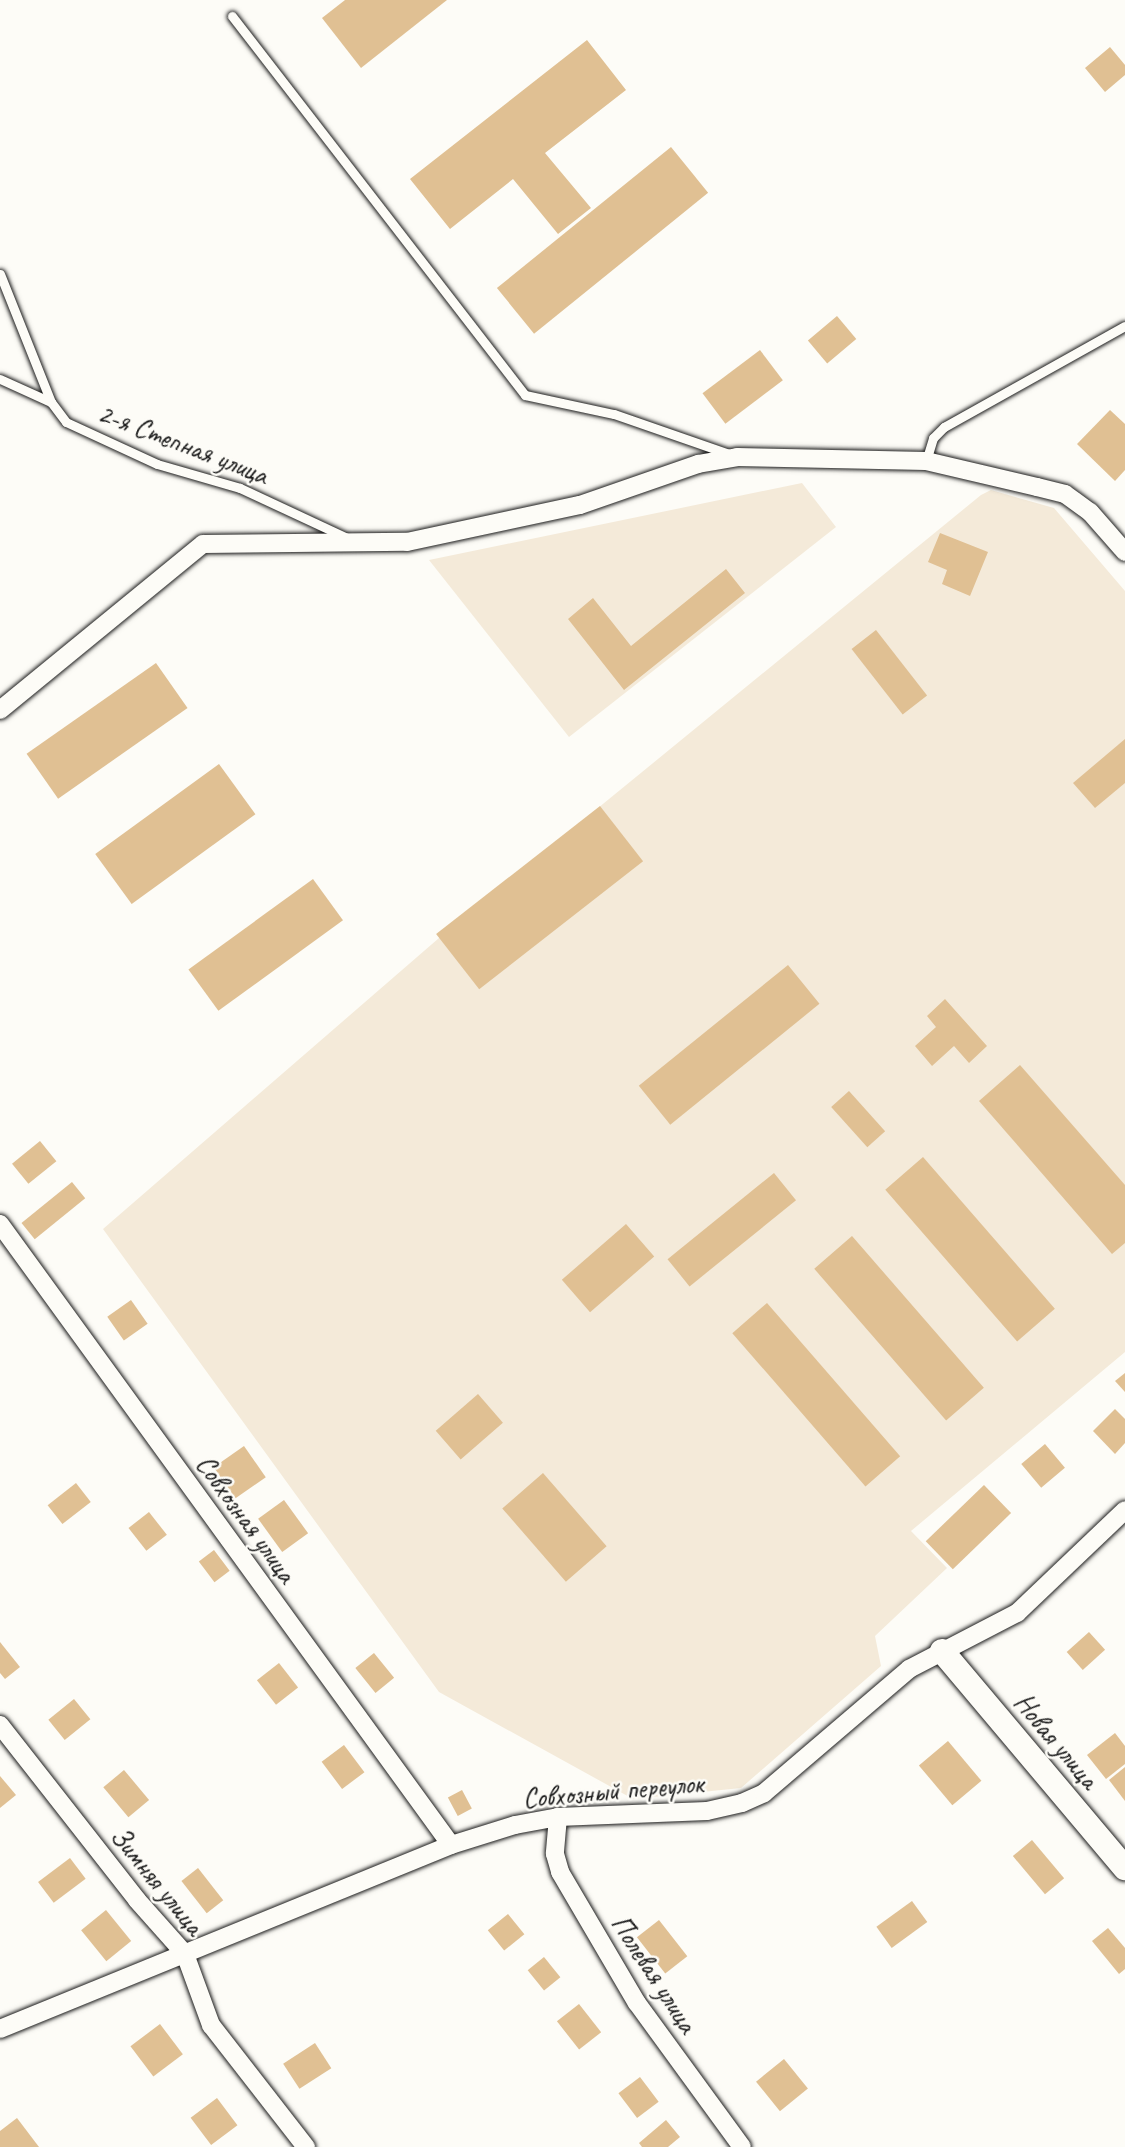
<!DOCTYPE html>
<meta charset="utf-8">
<style>
body{margin:0}
#map{position:relative;width:1125px;height:2147px;overflow:hidden;background:#fdfcf7;font-family:Caveat,sans-serif}
div>[style]{position:absolute}
.built>*{inset:0;background:#f4ead9}
.building>*{inset:0;background:#e0c093;transform-origin:0 0}
.roads{filter:drop-shadow(0 0 2px #1c1c1c) drop-shadow(0 0 2px #1c1c1c)}
.lane>*{height:9px;margin:-4.5px;padding:0 4.5px;transform-origin:4.5px;border-radius:4.5px;background:#fdfcf7}
.street>*{height:18px;margin:-9px;padding:0 9px;transform-origin:9px;border-radius:9px;background:#fdfcf7}
.secondary>*{height:24px;margin:-12px;padding:0 12px;transform-origin:12px;border-radius:12px;background:#fdfcf7}
span{translate:-50% -50%;white-space:nowrap;text-align:center;line-height:1.15;-webkit-text-stroke:5px #fdfcf7;paint-order:stroke}
.street-label{font-size:28px;color:#1c1c1c}
</style>
<div id="map">
<div class="built">
<i style="clip-path:polygon(802px 483px,836px 527px,569px 737px,429px 560px)"></i>
<i style="clip-path:polygon(991px 490px,1054px 508px,1125px 591px,1125px 1352px,911px 1531px,947px 1568px,875px 1636px,881px 1666px,741px 1788px,633px 1799px,439px 1692px,103px 1229px,439px 938px,981px 495px)"></i>
</div>
<div class="building">
<i style="clip-path:polygon(345px 0,447px 0,361px 68px,322px 18px)"></i>
<i style="clip-path:polygon(587px 40px,626px 90px,545px 153px,591px 208px,558px 234px,513px 179px,450px 229px,410px 179px)"></i>
<i style="clip-path:polygon(1110px 47px,1125px 65px,1125px 75px,1105px 92px,1085px 68px)"></i>
<i style="left:671px;top:147px;width:59px;height:224px;rotate:51deg"></i>
<i style="left:837px;top:316px;width:30px;height:38px;rotate:50deg"></i>
<i style="left:760px;top:350px;width:38px;height:72px;rotate:53deg"></i>
<i style="clip-path:polygon(1110px 410px,1125px 424px,1125px 470px,1115px 481px,1077px 444px)"></i>
<i style="clip-path:polygon(940px 533px,988px 552px,970px 596px,942px 584px,947px 570px,928px 562px)"></i>
<i style="clip-path:polygon(726px 569px,745px 593px,624px 690px,568px 619px,593px 598px,631px 646px)"></i>
<i style="left:876px;top:630px;width:83px;height:31px;rotate:52deg"></i>
<i style="left:156px;top:663px;width:55px;height:158px;rotate:55deg"></i>
<i style="clip-path:polygon(1125px 739px,1125px 783px,1095px 808px,1073px 783px)"></i>
<i style="left:219px;top:764px;width:62px;height:153px;rotate:54deg"></i>
<i style="left:600px;top:806px;width:70px;height:208px;rotate:52deg"></i>
<i style="left:313px;top:879px;width:51px;height:154px;rotate:54deg"></i>
<i style="left:788px;top:965px;width:50px;height:192px;rotate:51deg"></i>
<i style="clip-path:polygon(945px 999px,987px 1046px,969px 1063px,954px 1046px,932px 1066px,915px 1046px,936px 1027px,927px 1016px)"></i>
<i style="clip-path:polygon(1020px 1065px,1125px 1185px,1125px 1243px,1112px 1254px,979px 1101px)"></i>
<i style="left:849px;top:1091px;width:54px;height:24px;rotate:48deg"></i>
<i style="left:40px;top:1141px;width:26px;height:36px;rotate:51deg"></i>
<i style="left:923px;top:1157px;width:201px;height:50px;rotate:49deg"></i>
<i style="left:774px;top:1173px;width:35px;height:137px;rotate:51deg"></i>
<i style="left:72px;top:1182px;width:21px;height:65px;rotate:51deg"></i>
<i style="left:626px;top:1224px;width:43px;height:85px;rotate:49deg"></i>
<i style="left:852px;top:1236px;width:201px;height:50px;rotate:49deg"></i>
<i style="left:131px;top:1300px;width:29px;height:29px;rotate:55deg"></i>
<i style="left:767px;top:1303px;width:203px;height:46px;rotate:49deg"></i>
<i style="clip-path:polygon(1125px 1373px,1125px 1392px,1115px 1381px)"></i>
<i style="left:478px;top:1394px;width:38px;height:56px;rotate:49deg"></i>
<i style="clip-path:polygon(1115px 1409px,1125px 1419px,1125px 1443px,1115px 1454px,1093px 1431px)"></i>
<i style="left:1045px;top:1444px;width:31px;height:31px;rotate:50deg"></i>
<i style="left:244px;top:1446px;width:38px;height:37px;rotate:55deg"></i>
<i style="left:543px;top:1473px;width:97px;height:54px;rotate:49deg"></i>
<i style="left:76px;top:1483px;width:24px;height:36px;rotate:52deg"></i>
<i style="left:984px;top:1485px;width:39px;height:81px;rotate:46deg"></i>
<i style="left:284px;top:1500px;width:41px;height:32px;rotate:54deg"></i>
<i style="left:149px;top:1512px;width:29px;height:26px;rotate:52deg"></i>
<i style="left:214px;top:1550px;width:26px;height:19px;rotate:53deg"></i>
<i style="left:1089px;top:1632px;width:24px;height:30px;rotate:48deg"></i>
<i style="clip-path:polygon(0 1642px,20px 1667px,5px 1679px,0 1673px)"></i>
<i style="left:374px;top:1653px;width:32px;height:24px;rotate:51deg"></i>
<i style="left:279px;top:1663px;width:31px;height:28px;rotate:52deg"></i>
<i style="left:74px;top:1699px;width:26px;height:33px;rotate:51deg"></i>
<i style="clip-path:polygon(1115px 1733px,1125px 1746px,1125px 1764px,1106px 1779px,1087px 1755px)"></i>
<i style="left:948px;top:1741px;width:52px;height:38px;rotate:50deg"></i>
<i style="left:344px;top:1745px;width:34px;height:28px;rotate:53deg"></i>
<i style="clip-path:polygon(1125px 1767px,1125px 1801px,1109px 1780px)"></i>
<i style="left:124px;top:1770px;width:39px;height:27px;rotate:50deg"></i>
<i style="clip-path:polygon(0 1776px,16px 1795px,0 1808px)"></i>
<i style="left:462px;top:1790px;width:21px;height:16px;rotate:62deg"></i>
<i style="left:1032px;top:1840px;width:50px;height:25px;rotate:50deg"></i>
<i style="left:70px;top:1858px;width:26px;height:40px;rotate:53deg"></i>
<i style="left:198px;top:1868px;width:41px;height:21px;rotate:52deg"></i>
<i style="left:912px;top:1901px;width:26px;height:44px;rotate:54deg"></i>
<i style="left:106px;top:1910px;width:40px;height:32px;rotate:51deg"></i>
<i style="left:508px;top:1914px;width:26px;height:26px;rotate:51deg"></i>
<i style="left:659px;top:1920px;width:46px;height:28px;rotate:52deg"></i>
<i style="clip-path:polygon(1108px 1928px,1125px 1948px,1125px 1969px,1119px 1974px,1092px 1941px)"></i>
<i style="left:544px;top:1957px;width:26px;height:21px;rotate:51deg"></i>
<i style="left:579px;top:2004px;width:36px;height:28px;rotate:52deg"></i>
<i style="left:160px;top:2024px;width:38px;height:37px;rotate:53deg"></i>
<i style="left:315px;top:2043px;width:30px;height:38px;rotate:57deg"></i>
<i style="left:784px;top:2059px;width:38px;height:36px;rotate:51deg"></i>
<i style="left:640px;top:2077px;width:31px;height:27px;rotate:53deg"></i>
<i style="left:217px;top:2098px;width:34px;height:33px;rotate:53deg"></i>
<i style="clip-path:polygon(17px 2118px,39px 2147px,0 2147px,0 2131px)"></i>
<i style="clip-path:polygon(666px 2120px,680px 2137px,668px 2147px,642px 2147px,639px 2143px)"></i>
</div>
<div class="roads">
<div class="lane">
<i style="left:232px;top:16px;width:479px;rotate:52.3deg"></i>
<i style="left:525px;top:395px;width:91px;rotate:12.1deg"></i>
<i style="left:614px;top:414px;width:125px;rotate:19.2deg"></i>
<i style="left:0;top:274px;width:138px;rotate:68.3deg"></i>
<i style="left:51px;top:402px;width:25px;rotate:53deg"></i>
<i style="left:66px;top:422px;width:100px;rotate:24.8deg"></i>
<i style="left:157px;top:464px;width:86px;rotate:16.1deg"></i>
<i style="left:240px;top:488px;width:118px;rotate:25deg"></i>
<i style="left:0;top:379px;width:56px;rotate:24.3deg"></i>
<i style="left:926px;top:461px;width:24px;rotate:-73deg"></i>
<i style="left:933px;top:438px;width:16px;rotate:-45deg"></i>
<i style="left:944px;top:427px;width:207px;rotate:-29.2deg"></i>
</div>
<div class="street">
<i style="left:0;top:710px;width:262px;rotate:-39.3deg"></i>
<i style="left:203px;top:544px;width:204px;rotate:-0.6deg"></i>
<i style="left:407px;top:542px;width:177px;rotate:-12.1deg"></i>
<i style="left:580px;top:505px;width:125px;rotate:-19.2deg"></i>
<i style="left:698px;top:464px;width:40px;rotate:-10deg"></i>
<i style="left:737px;top:457px;width:189px;rotate:1.2deg"></i>
<i style="left:926px;top:461px;width:114px;rotate:13.2deg"></i>
<i style="left:1037px;top:487px;width:29px;rotate:14deg"></i>
<i style="left:1065px;top:494px;width:31px;rotate:36deg"></i>
<i style="left:1090px;top:512px;width:53px;rotate:48.8deg"></i>
<i style="left:0;top:1224px;width:767px;rotate:54.01deg"></i>
<i style="left:0;top:1725px;width:222px;rotate:51.9deg"></i>
<i style="left:137px;top:1900px;width:72px;rotate:48.4deg"></i>
<i style="left:185px;top:1954px;width:76px;rotate:69.9deg"></i>
<i style="left:211px;top:2025px;width:155px;rotate:52.1deg"></i>
<i style="left:558px;top:1817px;width:37px;rotate:95deg"></i>
<i style="left:555px;top:1854px;width:19px;rotate:74deg"></i>
<i style="left:560px;top:1872px;width:152px;rotate:59.6deg"></i>
<i style="left:637px;top:2003px;width:178px;rotate:53.9deg"></i>
<i style="left:0;top:2029px;width:487px;rotate:-22.2deg"></i>
<i style="left:451px;top:1845px;width:67px;rotate:-17.4deg"></i>
<i style="left:515px;top:1825px;width:44px;rotate:-10.5deg"></i>
<i style="left:558px;top:1817px;width:149px;rotate:-2.3deg"></i>
<i style="left:707px;top:1811px;width:36px;rotate:-13deg"></i>
<i style="left:742px;top:1803px;width:24px;rotate:-24deg"></i>
<i style="left:764px;top:1793px;width:191px;rotate:-40.5deg"></i>
<i style="left:909px;top:1669px;width:122px;rotate:-27.4deg"></i>
<i style="left:1017px;top:1613px;width:149px;rotate:-43.6deg"></i>
</div>
<div class="secondary">
<i style="left:942px;top:1651px;width:284px;rotate:49.9deg"></i>
</div>
</div>
<div class="street-label">
<span style="left:183px;top:444px;rotate:21deg">2-я Степная улица</span>
<span style="left:246px;top:1519px;rotate:54deg">Совхозная улица</span>
<span style="left:1056px;top:1741px;rotate:50deg">Новая улица</span>
<span style="left:613px;top:1791px;rotate:-5deg">Совхозный переулок</span>
<span style="left:157px;top:1881px;rotate:51deg">Зимняя улица</span>
<span style="left:654px;top:1974px;rotate:57deg">Полевая улица</span>
</div>
</div>
